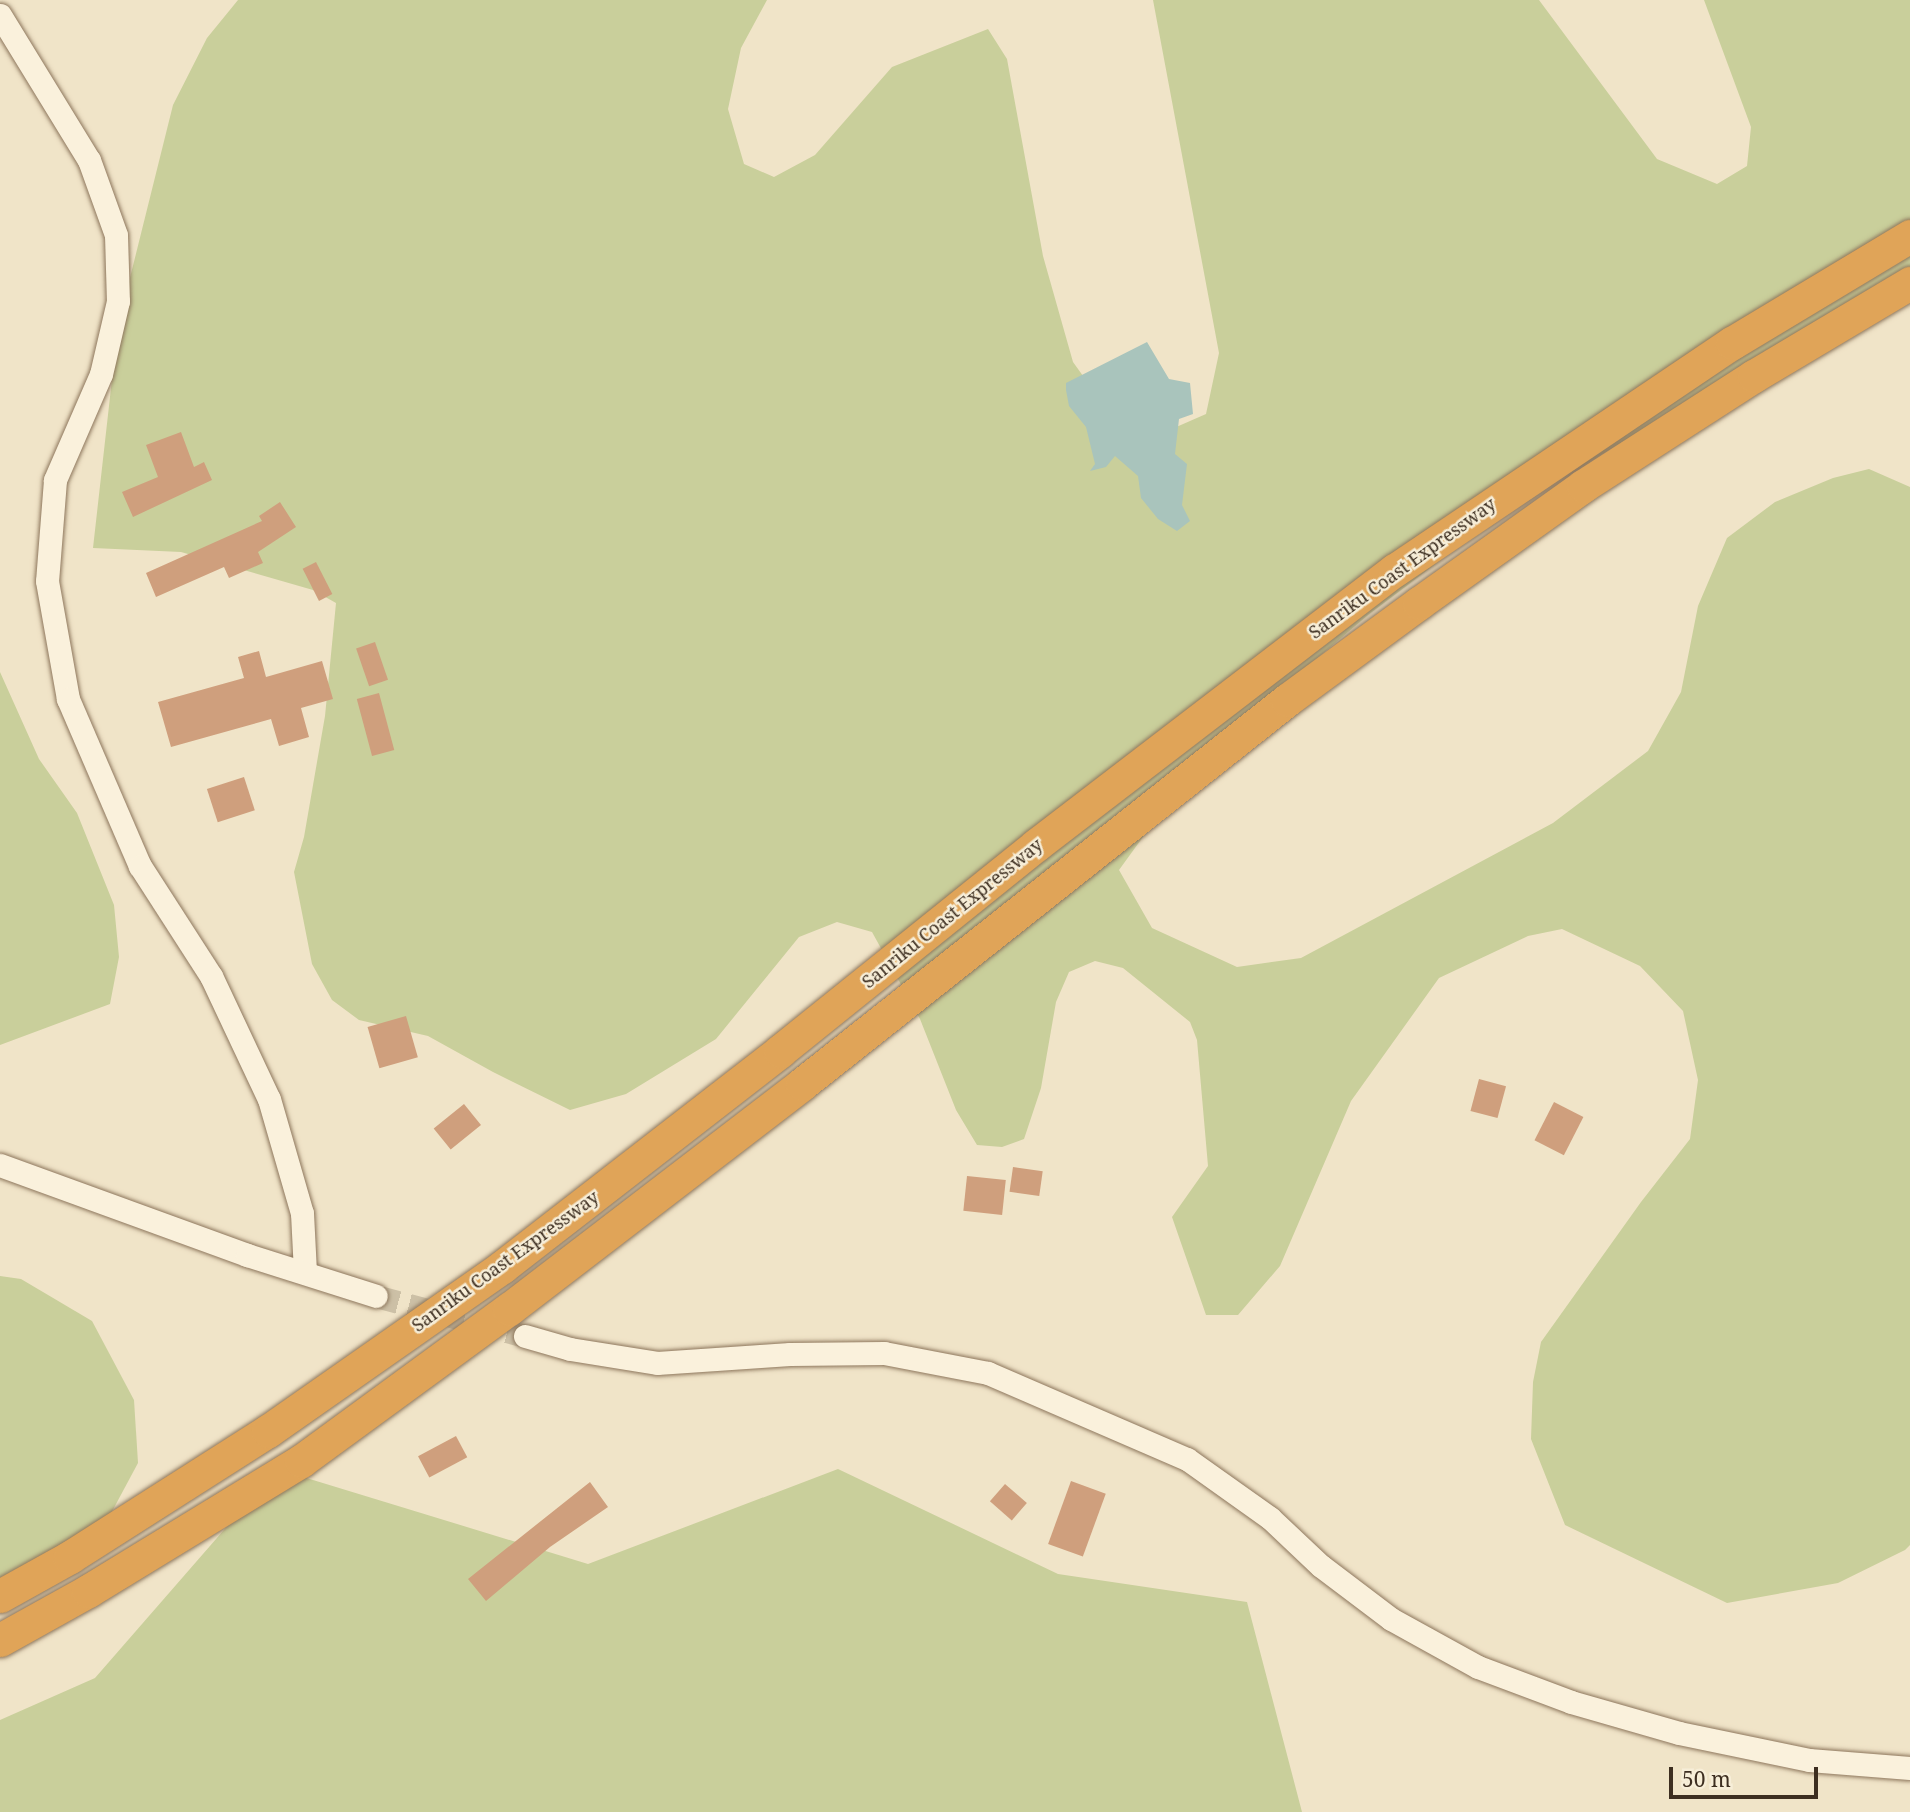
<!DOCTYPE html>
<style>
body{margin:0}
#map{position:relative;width:1910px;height:1812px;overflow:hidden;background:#f0e4c8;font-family:"Noto Serif",serif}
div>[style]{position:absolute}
.green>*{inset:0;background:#c9cf9b}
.water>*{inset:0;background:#a9c4bc}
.building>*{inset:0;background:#cf9f7d;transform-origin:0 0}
.minor-tunnel>*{height:23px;margin-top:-11.5px;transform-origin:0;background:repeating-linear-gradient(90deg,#ccc0a6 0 23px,transparent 0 34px)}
.roads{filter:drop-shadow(0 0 2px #8d765c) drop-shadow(0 0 2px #8d765c)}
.minor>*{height:23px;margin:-11.5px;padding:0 11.5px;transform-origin:11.5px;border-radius:11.5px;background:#faf1dc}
.highway>*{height:33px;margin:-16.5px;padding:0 16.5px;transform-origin:16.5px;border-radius:16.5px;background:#e0a458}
span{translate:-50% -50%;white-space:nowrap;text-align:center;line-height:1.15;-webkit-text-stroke:5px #f7eed8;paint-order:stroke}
.street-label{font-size:18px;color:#3d2e20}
.scale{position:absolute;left:1669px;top:1767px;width:149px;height:32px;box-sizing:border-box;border:4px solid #3d2e20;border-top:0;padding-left:9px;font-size:21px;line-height:24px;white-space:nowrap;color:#3d2e20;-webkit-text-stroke:5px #f7eed8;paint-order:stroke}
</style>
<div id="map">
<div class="green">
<i style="clip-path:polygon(238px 0,767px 0,741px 48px,728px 109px,744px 164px,774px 177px,815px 155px,892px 67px,988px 29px,1007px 59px,1043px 256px,1073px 362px,1101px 401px,1174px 428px,1206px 414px,1219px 353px,1153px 0,1539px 0,1657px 159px,1717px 184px,1747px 166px,1751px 127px,1704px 0,1910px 0,1910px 296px,1683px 407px,1511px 507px,1368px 615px,1201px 757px,1119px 870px,1152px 928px,1237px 967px,1301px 958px,1553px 823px,1648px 751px,1681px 692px,1698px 606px,1727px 538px,1775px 502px,1833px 478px,1869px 469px,1910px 487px,1910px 1545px,1905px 1550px,1838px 1583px,1727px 1603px,1565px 1525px,1531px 1439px,1533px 1382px,1541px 1342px,1641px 1202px,1690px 1139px,1698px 1080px,1683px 1011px,1640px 966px,1562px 929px,1528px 936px,1439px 978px,1351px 1101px,1280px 1266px,1238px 1315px,1206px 1315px,1172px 1217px,1208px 1166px,1197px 1040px,1190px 1022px,1123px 968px,1095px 961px,1069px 972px,1056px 1002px,1041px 1088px,1024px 1139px,1002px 1147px,977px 1145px,956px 1110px,920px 1019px,872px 932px,837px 922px,799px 937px,716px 1039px,626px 1094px,570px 1110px,493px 1072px,428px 1036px,359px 1020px,332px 1000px,312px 964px,294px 872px,304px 837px,325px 716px,336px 603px,313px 590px,181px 552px,93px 548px,118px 326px,173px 105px,207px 38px)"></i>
<i style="clip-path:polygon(0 672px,39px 759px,77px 813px,114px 905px,119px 957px,110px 1004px,0 1045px)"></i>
<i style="clip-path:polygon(0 1276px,21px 1279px,92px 1321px,134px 1400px,138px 1463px,101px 1532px,0 1589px)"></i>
<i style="clip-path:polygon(277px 1469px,588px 1564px,838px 1469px,1058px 1574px,1247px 1602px,1302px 1812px,0 1812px,0 1720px,95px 1678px)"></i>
</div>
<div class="water">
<i style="clip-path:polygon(1147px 342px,1169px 379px,1190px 383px,1193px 414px,1179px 419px,1175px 454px,1187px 464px,1182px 505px,1190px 521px,1177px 531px,1158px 519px,1141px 498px,1138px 476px,1115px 456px,1106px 467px,1090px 471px,1095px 464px,1086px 427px,1069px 406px,1066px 390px,1066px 383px)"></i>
</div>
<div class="building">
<i style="clip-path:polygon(181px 432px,194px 467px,204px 462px,212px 480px,133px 517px,122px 492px,158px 477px,146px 445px)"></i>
<i style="clip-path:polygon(280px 502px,296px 527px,258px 552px,263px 563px,229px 578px,224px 567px,156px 597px,146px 573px,262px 521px,259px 516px)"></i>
<i style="left:316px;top:562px;width:36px;height:15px;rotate:63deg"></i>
<i style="left:375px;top:642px;width:40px;height:20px;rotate:71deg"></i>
<i style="clip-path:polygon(259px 651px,266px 677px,322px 661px,333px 699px,301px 708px,309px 737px,279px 746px,271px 719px,171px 747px,158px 702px,244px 678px,238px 657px)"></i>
<i style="left:379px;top:693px;width:59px;height:23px;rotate:75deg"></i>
<i style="left:244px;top:777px;width:35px;height:39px;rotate:72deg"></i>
<i style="left:406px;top:1016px;width:43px;height:40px;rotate:74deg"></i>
<i style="left:1479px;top:1079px;width:28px;height:33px;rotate:15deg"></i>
<i style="left:1554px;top:1102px;width:33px;height:43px;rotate:27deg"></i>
<i style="left:464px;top:1104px;width:27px;height:39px;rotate:51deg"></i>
<i style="left:1013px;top:1167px;width:30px;height:25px;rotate:8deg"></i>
<i style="left:967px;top:1176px;width:39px;height:35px;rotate:6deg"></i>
<i style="left:456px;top:1436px;width:24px;height:43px;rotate:62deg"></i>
<i style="left:1071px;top:1481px;width:37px;height:67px;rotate:20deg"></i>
<i style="clip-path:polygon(590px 1482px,608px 1507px,550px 1547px,486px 1601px,468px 1579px)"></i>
<i style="left:1005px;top:1484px;width:29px;height:23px;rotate:41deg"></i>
</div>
<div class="minor-tunnel">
<i style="left:376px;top:1296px;width:154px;rotate:15deg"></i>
</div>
<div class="roads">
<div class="minor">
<i style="left:0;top:15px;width:170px;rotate:58.5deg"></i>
<i style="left:89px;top:160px;width:80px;rotate:70.2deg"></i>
<i style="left:116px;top:235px;width:66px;rotate:88.3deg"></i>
<i style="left:118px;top:301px;width:75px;rotate:103.1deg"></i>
<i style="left:101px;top:374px;width:116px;rotate:113.5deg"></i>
<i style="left:55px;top:480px;width:101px;rotate:94.5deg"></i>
<i style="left:47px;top:581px;width:120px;rotate:79.9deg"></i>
<i style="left:68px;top:699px;width:182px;rotate:66.7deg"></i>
<i style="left:140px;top:866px;width:131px;rotate:57.2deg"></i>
<i style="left:211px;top:976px;width:136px;rotate:64.8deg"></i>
<i style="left:269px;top:1099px;width:119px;rotate:73.9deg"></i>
<i style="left:302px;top:1213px;width:59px;rotate:87.1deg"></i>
<i style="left:0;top:1165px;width:263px;rotate:20deg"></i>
<i style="left:247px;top:1255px;width:135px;rotate:17.6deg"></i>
<i style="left:525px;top:1336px;width:47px;rotate:16.1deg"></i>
<i style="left:570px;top:1349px;width:88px;rotate:9.1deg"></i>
<i style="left:657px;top:1363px;width:133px;rotate:-3.9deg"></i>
<i style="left:790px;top:1354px;width:94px;rotate:-0.6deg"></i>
<i style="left:884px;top:1353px;width:106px;rotate:10.9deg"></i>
<i style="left:988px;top:1373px;width:217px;rotate:23.4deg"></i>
<i style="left:1187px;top:1459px;width:102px;rotate:35.4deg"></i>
<i style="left:1270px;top:1518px;width:70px;rotate:43.3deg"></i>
<i style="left:1321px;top:1566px;width:88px;rotate:37.1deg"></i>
<i style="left:1391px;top:1619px;width:99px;rotate:28.9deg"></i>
<i style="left:1478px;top:1667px;width:99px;rotate:20.6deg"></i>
<i style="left:1571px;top:1702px;width:112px;rotate:16deg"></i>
<i style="left:1679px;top:1733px;width:133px;rotate:11.7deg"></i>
<i style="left:1809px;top:1760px;width:101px;rotate:4.5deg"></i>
</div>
<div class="highway">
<i style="left:0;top:1596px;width:80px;rotate:-29.1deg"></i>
<i style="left:70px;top:1557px;width:235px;rotate:-32.5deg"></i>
<i style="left:268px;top:1431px;width:286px;rotate:-35deg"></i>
<i style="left:502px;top:1267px;width:352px;rotate:-37.8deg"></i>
<i style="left:780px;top:1051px;width:329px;rotate:-38.8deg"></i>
<i style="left:1036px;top:845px;width:452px;rotate:-37.5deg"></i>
<i style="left:1395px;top:570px;width:406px;rotate:-34deg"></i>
<i style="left:1732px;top:343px;width:208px;rotate:-31deg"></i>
<i style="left:0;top:1640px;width:101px;rotate:-29.1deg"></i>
<i style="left:88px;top:1591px;width:250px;rotate:-31.4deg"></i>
<i style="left:301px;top:1461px;width:258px;rotate:-36.2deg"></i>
<i style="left:509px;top:1309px;width:369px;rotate:-37.5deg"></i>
<i style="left:802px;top:1084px;width:619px;rotate:-38.37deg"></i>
<i style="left:1287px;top:700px;width:164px;rotate:-36.3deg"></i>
<i style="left:1419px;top:603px;width:201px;rotate:-35.5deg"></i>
<i style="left:1583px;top:486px;width:203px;rotate:-32.8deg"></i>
<i style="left:1754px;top:376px;width:182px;rotate:-30.8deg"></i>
</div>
</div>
<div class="street-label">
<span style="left:1402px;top:568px;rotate:-36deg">Sanriku Coast Expressway</span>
<span style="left:952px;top:913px;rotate:-39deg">Sanriku Coast Expressway</span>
<span style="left:505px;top:1261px;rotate:-36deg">Sanriku Coast Expressway</span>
</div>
<div class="scale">50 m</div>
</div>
